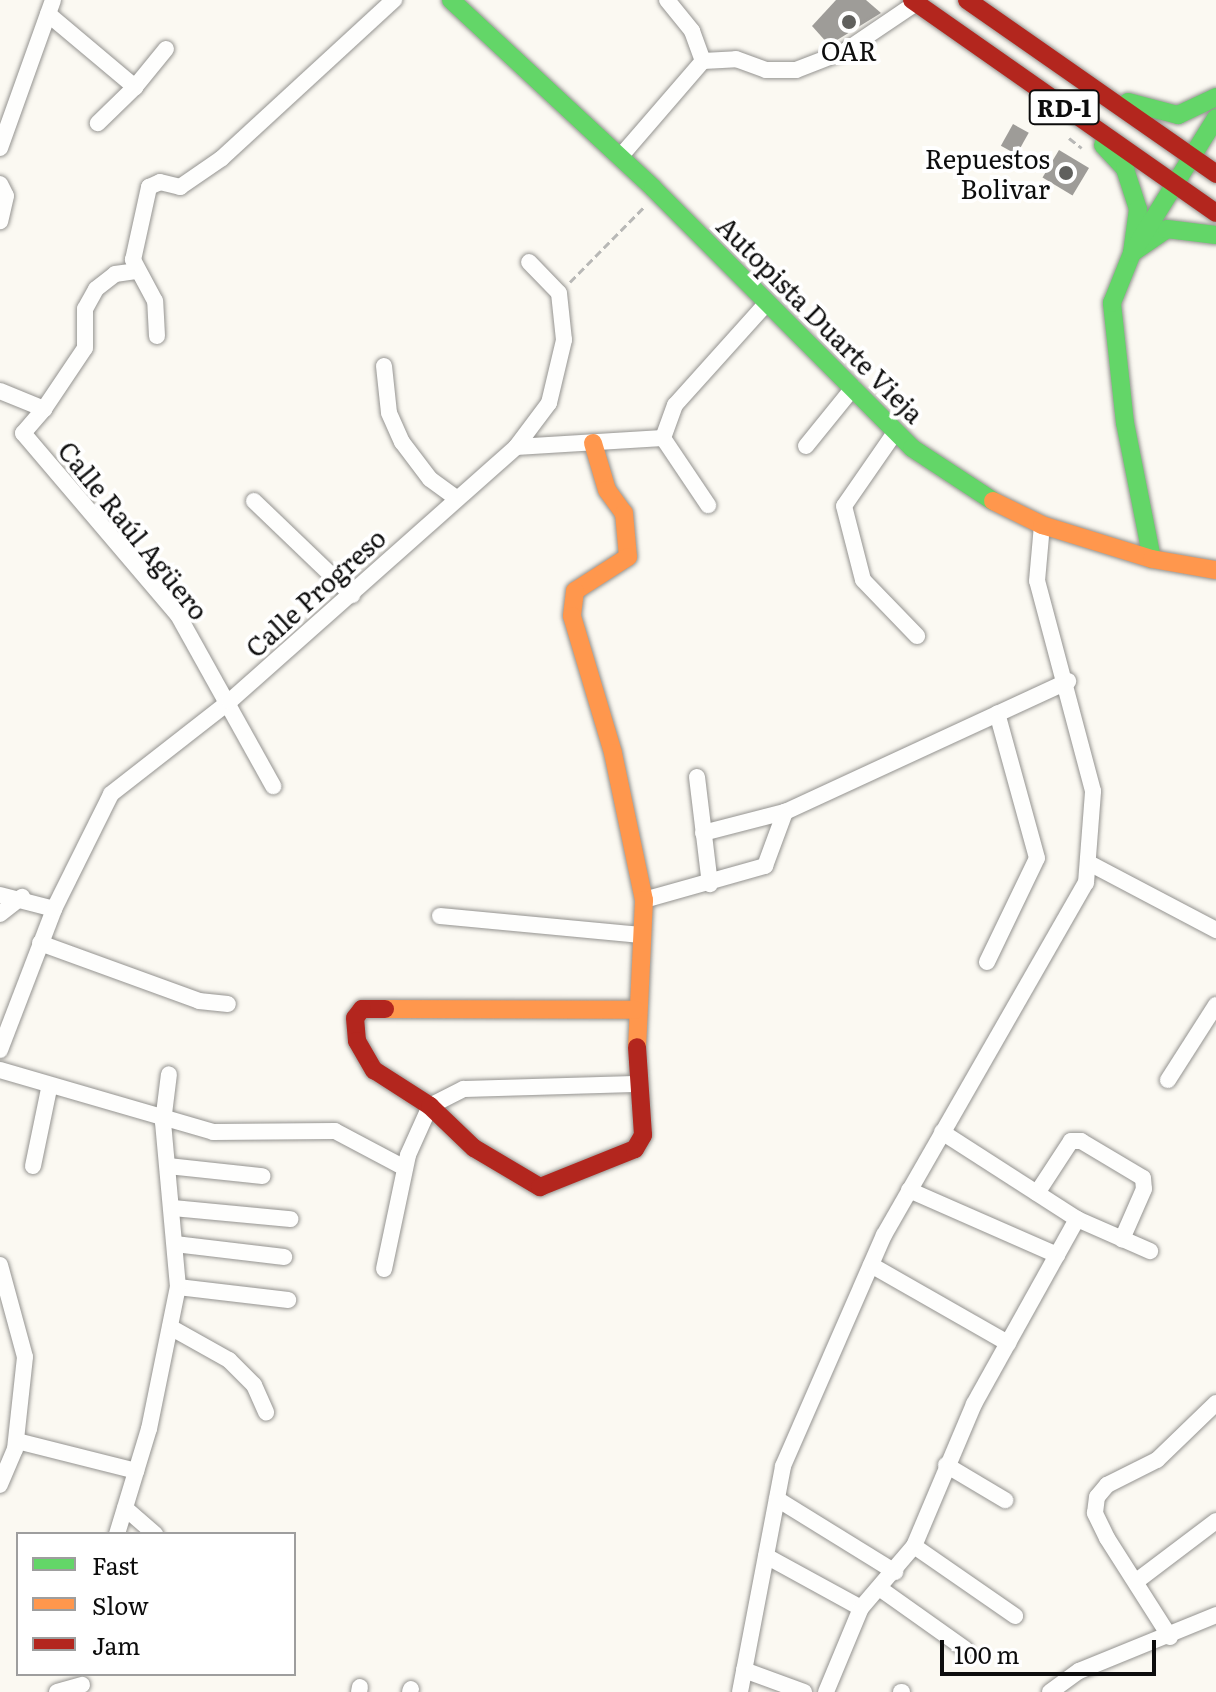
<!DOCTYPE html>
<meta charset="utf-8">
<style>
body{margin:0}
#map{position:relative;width:1216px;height:1692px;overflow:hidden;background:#fbf9f2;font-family:Literata,serif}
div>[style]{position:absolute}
.building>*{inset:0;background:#9e9c98;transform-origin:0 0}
.path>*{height:3px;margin-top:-1.5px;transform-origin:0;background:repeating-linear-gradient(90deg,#b8b8b6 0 8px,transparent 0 12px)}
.roads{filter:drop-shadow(0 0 2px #949390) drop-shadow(0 0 2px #949390)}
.street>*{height:16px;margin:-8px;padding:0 8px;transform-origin:8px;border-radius:8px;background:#fefefd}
.fast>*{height:18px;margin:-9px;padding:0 9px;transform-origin:9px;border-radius:9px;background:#63d668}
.slow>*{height:18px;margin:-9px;padding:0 9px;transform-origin:9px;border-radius:9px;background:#ff974d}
.jam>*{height:18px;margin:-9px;padding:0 9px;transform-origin:9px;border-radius:9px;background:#b3261e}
.dots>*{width:22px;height:22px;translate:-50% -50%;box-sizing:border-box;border:4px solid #fff;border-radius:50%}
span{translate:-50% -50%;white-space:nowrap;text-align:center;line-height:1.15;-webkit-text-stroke:8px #fff;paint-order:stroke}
.shield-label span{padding:2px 6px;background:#fff;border:2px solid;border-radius:6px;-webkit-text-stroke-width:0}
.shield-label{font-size:24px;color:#0d0d0d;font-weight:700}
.poi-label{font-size:26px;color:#0d0d0d}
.right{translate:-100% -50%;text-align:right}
.street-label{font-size:26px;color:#0d0d0d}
.legend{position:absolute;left:16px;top:1532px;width:280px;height:144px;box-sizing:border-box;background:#fff;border:2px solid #9e9e9e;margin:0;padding:10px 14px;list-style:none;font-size:24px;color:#0d0d0d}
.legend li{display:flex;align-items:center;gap:16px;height:40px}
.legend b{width:40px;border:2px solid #9e9e9e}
.scale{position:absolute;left:940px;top:1640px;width:216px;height:36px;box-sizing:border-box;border:4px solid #0d0d0d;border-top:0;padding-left:10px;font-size:24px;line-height:28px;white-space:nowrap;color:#0d0d0d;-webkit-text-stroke:6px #fff;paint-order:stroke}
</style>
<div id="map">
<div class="building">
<i style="clip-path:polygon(836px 0,866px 0,881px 13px,829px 45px,812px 26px)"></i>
<i style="left:1013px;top:124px;width:18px;height:25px;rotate:29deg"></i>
<i style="left:1059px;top:150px;width:35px;height:32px;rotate:31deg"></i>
</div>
<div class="path">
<i style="left:1069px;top:138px;width:16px;rotate:38deg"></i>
<i style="left:570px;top:282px;width:108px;rotate:-45.4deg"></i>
</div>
<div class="roads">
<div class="street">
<i style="left:667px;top:0;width:40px;rotate:51deg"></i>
<i style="left:692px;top:31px;width:32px;rotate:70deg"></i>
<i style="left:48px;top:14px;width:114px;rotate:40deg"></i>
<i style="left:135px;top:87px;width:52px;rotate:135.8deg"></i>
<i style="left:135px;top:87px;width:49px;rotate:-50.8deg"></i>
<i style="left:0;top:148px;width:157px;rotate:-70.3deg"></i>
<i style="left:620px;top:157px;width:127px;rotate:-49.2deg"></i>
<i style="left:703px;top:61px;width:33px;rotate:-3deg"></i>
<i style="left:736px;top:59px;width:32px;rotate:20deg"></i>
<i style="left:766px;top:70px;width:30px"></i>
<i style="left:796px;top:70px;width:53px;rotate:-21.2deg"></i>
<i style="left:845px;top:51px;width:86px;rotate:-34.1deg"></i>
<i style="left:0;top:184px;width:13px;rotate:63deg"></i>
<i style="left:6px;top:196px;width:26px;rotate:103deg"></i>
<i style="left:157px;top:336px;width:35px;rotate:-93deg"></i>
<i style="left:155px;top:301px;width:47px;rotate:-118.2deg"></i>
<i style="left:133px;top:260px;width:75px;rotate:-77.6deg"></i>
<i style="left:149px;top:187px;width:12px;rotate:-24deg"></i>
<i style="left:160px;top:182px;width:21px;rotate:14deg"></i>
<i style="left:180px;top:187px;width:51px;rotate:-34.6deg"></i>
<i style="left:222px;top:158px;width:234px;rotate:-42.6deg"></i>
<i style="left:384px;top:366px;width:47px;rotate:83.9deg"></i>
<i style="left:389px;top:413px;width:32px;rotate:66deg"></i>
<i style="left:402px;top:442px;width:46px;rotate:52.9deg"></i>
<i style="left:430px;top:479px;width:31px;rotate:36deg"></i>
<i style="left:0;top:391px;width:48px;rotate:22.2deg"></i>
<i style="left:44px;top:409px;width:73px;rotate:-56.1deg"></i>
<i style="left:85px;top:348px;width:39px;rotate:-90deg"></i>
<i style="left:85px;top:309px;width:23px;rotate:-61deg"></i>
<i style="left:96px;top:289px;width:24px;rotate:-38deg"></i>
<i style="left:115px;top:274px;width:21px;rotate:-8deg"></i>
<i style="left:44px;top:409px;width:32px;rotate:131deg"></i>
<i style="left:23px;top:433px;width:239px;rotate:49.6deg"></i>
<i style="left:178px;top:615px;width:196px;rotate:60.9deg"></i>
<i style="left:896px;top:431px;width:91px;rotate:124.7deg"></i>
<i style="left:844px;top:506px;width:76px;rotate:75.6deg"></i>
<i style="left:863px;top:580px;width:78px;rotate:46deg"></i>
<i style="left:663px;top:438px;width:81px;rotate:56.1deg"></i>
<i style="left:806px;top:446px;width:75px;rotate:-51deg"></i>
<i style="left:516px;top:447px;width:55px;rotate:-53.1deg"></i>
<i style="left:549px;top:403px;width:65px;rotate:-76.6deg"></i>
<i style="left:564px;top:340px;width:47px;rotate:-96.1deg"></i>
<i style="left:559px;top:293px;width:43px;rotate:-134.1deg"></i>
<i style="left:254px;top:501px;width:136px;rotate:43.8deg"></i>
<i style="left:697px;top:777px;width:108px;rotate:83.1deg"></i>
<i style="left:703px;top:833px;width:85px;rotate:-14.4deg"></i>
<i style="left:1089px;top:863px;width:144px;rotate:27.8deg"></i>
<i style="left:0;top:895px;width:56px;rotate:14.5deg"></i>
<i style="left:644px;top:900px;width:126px;rotate:-15.7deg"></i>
<i style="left:765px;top:866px;width:58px;rotate:-69.7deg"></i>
<i style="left:785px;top:812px;width:312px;rotate:-24.8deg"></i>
<i style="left:0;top:914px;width:28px;rotate:-38deg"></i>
<i style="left:440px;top:916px;width:202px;rotate:5.4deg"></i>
<i style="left:40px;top:943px;width:169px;rotate:20deg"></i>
<i style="left:199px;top:1001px;width:29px;rotate:6deg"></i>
<i style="left:987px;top:962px;width:115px;rotate:-64.3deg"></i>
<i style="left:1037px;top:858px;width:150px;rotate:-105.4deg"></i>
<i style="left:0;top:1050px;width:151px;rotate:-69deg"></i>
<i style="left:54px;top:909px;width:128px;rotate:-63.6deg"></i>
<i style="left:111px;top:794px;width:151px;rotate:-38deg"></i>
<i style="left:230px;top:701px;width:383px;rotate:-41.6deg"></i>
<i style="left:516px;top:447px;width:147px;rotate:-3.5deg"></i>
<i style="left:663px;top:438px;width:35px;rotate:-70deg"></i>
<i style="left:675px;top:405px;width:137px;rotate:-48deg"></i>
<i style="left:0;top:1070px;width:222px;rotate:16.2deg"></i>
<i style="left:213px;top:1132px;width:122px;rotate:-0.5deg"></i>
<i style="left:335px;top:1131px;width:79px;rotate:27.9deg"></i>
<i style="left:1168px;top:1080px;width:89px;rotate:-57.4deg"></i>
<i style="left:942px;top:1132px;width:161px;rotate:32.8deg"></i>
<i style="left:1077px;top:1219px;width:80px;rotate:23.7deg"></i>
<i style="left:33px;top:1166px;width:79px;rotate:-78.3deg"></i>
<i style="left:168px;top:1166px;width:95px;rotate:6.1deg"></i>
<i style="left:909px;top:1190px;width:162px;rotate:23.7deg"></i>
<i style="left:1037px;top:1193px;width:62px;rotate:-56.8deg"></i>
<i style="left:1071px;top:1141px;width:10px"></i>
<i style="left:1081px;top:1141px;width:72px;rotate:30.8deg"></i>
<i style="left:1143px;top:1178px;width:11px;rotate:85deg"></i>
<i style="left:1144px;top:1189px;width:55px;rotate:113.7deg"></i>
<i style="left:173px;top:1208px;width:118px;rotate:5.4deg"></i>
<i style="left:175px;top:1244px;width:110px;rotate:6.8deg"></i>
<i style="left:0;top:1265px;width:95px;rotate:74.8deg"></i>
<i style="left:25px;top:1357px;width:93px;rotate:96.2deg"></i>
<i style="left:15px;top:1449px;width:39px;rotate:113deg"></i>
<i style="left:871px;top:1265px;width:158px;rotate:29.7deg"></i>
<i style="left:384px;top:1269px;width:116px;rotate:-78.1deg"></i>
<i style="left:408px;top:1155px;width:54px;rotate:-65.8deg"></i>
<i style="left:430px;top:1106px;width:38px;rotate:-27deg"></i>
<i style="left:464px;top:1089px;width:171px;rotate:-1.7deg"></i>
<i style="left:178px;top:1287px;width:111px;rotate:6.7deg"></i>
<i style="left:170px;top:1327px;width:68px;rotate:29.2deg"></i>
<i style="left:229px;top:1360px;width:35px;rotate:45deg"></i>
<i style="left:254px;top:1385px;width:30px;rotate:66deg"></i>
<i style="left:17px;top:1441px;width:123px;rotate:14.1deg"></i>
<i style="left:946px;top:1465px;width:69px;rotate:30.7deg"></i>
<i style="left:777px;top:1499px;width:139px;rotate:31.7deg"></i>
<i style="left:125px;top:1508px;width:40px;rotate:41deg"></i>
<i style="left:117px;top:1534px;width:110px;rotate:-73.1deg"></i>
<i style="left:149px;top:1429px;width:145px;rotate:-78.5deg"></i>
<i style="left:178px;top:1287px;width:166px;rotate:-95.2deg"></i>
<i style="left:163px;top:1122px;width:48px;rotate:-82.9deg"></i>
<i style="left:914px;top:1546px;width:123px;rotate:34.7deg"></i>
<i style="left:766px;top:1556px;width:108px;rotate:28.7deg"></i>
<i style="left:1138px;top:1580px;width:98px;rotate:-37.1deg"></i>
<i style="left:882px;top:1590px;width:102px;rotate:35.4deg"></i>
<i style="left:1170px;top:1637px;width:117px;rotate:-122.5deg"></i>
<i style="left:1107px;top:1538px;width:28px;rotate:-116deg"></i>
<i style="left:1095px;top:1513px;width:16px;rotate:-83deg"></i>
<i style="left:1097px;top:1497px;width:16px;rotate:-50deg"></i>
<i style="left:1107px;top:1485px;width:56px;rotate:-26.6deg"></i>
<i style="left:1157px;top:1460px;width:82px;rotate:-44deg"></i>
<i style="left:744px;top:1670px;width:64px;rotate:20.1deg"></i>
<i style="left:57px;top:1692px;width:26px;rotate:-16deg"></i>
<i style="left:359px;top:1692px;width:5px;rotate:-79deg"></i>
<i style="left:410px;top:1692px;width:3px;rotate:-72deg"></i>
<i style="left:740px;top:1692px;width:230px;rotate:-79.2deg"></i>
<i style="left:783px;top:1466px;width:252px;rotate:-66.4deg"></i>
<i style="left:884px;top:1235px;width:406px;rotate:-60.2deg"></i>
<i style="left:1086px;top:883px;width:92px;rotate:-85.6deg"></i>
<i style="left:1093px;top:791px;width:217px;rotate:-104.9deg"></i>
<i style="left:1037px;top:581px;width:56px;rotate:-84.9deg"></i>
<i style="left:826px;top:1692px;width:91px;rotate:-67.4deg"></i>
<i style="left:861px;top:1608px;width:82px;rotate:-49.5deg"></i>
<i style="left:914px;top:1546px;width:154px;rotate:-67.1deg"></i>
<i style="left:974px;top:1404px;width:212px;rotate:-60.9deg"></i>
<i style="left:901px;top:1692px;width:1px"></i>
<i style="left:1050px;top:1692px;width:36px;rotate:-36deg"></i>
<i style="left:1079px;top:1671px;width:148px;rotate:-22.2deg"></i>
</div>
<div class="fast">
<i style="left:451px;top:0;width:276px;rotate:42.9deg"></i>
<i style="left:653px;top:188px;width:367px;rotate:45.1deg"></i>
<i style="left:912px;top:448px;width:97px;rotate:33.2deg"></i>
<i style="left:1128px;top:102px;width:52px;rotate:14.6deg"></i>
<i style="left:1178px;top:115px;width:42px;rotate:-25.3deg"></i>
<i style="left:1103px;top:145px;width:33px;rotate:47deg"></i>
<i style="left:1125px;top:169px;width:42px;rotate:72deg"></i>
<i style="left:1138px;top:209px;width:44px;rotate:97.8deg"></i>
<i style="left:1132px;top:253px;width:42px;rotate:-34.4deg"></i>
<i style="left:1167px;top:229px;width:49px;rotate:7deg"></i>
<i style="left:1152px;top:559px;width:139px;rotate:-101.2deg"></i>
<i style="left:1125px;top:423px;width:121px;rotate:-96.2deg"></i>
<i style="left:1112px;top:303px;width:54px;rotate:-68.2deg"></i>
<i style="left:1132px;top:253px;width:159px;rotate:-58.1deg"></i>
</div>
<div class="slow">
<i style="left:593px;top:443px;width:49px;rotate:73.4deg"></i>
<i style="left:607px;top:490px;width:29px;rotate:54deg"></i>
<i style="left:624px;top:513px;width:44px;rotate:84.8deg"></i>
<i style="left:628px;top:557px;width:63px;rotate:147.3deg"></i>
<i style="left:575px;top:591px;width:25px;rotate:97deg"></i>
<i style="left:572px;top:616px;width:143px;rotate:73.3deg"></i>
<i style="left:613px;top:753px;width:150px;rotate:78.1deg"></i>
<i style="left:644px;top:900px;width:147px;rotate:92.7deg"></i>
<i style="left:993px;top:501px;width:55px;rotate:26.1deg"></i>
<i style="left:1042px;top:525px;width:115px;rotate:17.2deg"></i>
<i style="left:1152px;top:559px;width:65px;rotate:9.8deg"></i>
<i style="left:385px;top:1009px;width:250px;rotate:0.2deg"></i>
</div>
<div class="jam">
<i style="left:912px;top:0;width:371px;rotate:35deg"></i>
<i style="left:967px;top:0;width:304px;rotate:34.9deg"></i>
<i style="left:385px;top:1009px;width:23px;rotate:180deg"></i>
<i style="left:362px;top:1009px;width:11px;rotate:128deg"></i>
<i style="left:355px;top:1018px;width:23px;rotate:85deg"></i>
<i style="left:357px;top:1041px;width:34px;rotate:60deg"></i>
<i style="left:374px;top:1070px;width:67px;rotate:32.7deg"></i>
<i style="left:430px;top:1106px;width:61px;rotate:43.7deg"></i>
<i style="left:474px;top:1148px;width:77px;rotate:30.6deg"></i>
<i style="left:540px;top:1187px;width:102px;rotate:-21.8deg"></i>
<i style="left:635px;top:1149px;width:16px;rotate:-60deg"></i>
<i style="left:643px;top:1135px;width:88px;rotate:-93.9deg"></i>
</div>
</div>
<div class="dots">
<i style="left:849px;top:22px;background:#60605d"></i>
<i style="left:1066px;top:173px;background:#60605d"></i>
</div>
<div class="shield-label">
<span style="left:1064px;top:107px">RD-1</span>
</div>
<div class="poi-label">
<span style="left:849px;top:50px">OAR</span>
<span class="right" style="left:1050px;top:173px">Repuestos<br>Bolivar</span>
</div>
<div class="street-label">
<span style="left:821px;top:319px;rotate:45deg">Autopista Duarte Vieja</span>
<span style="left:134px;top:530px;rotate:51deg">Calle Raúl Agüero</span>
<span style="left:315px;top:592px;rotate:-42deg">Calle Progreso</span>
</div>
<ul class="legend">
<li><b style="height:10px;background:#63d668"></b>Fast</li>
<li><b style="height:10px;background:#ff974d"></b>Slow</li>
<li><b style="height:10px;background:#b3261e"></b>Jam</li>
</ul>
<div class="scale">100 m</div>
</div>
